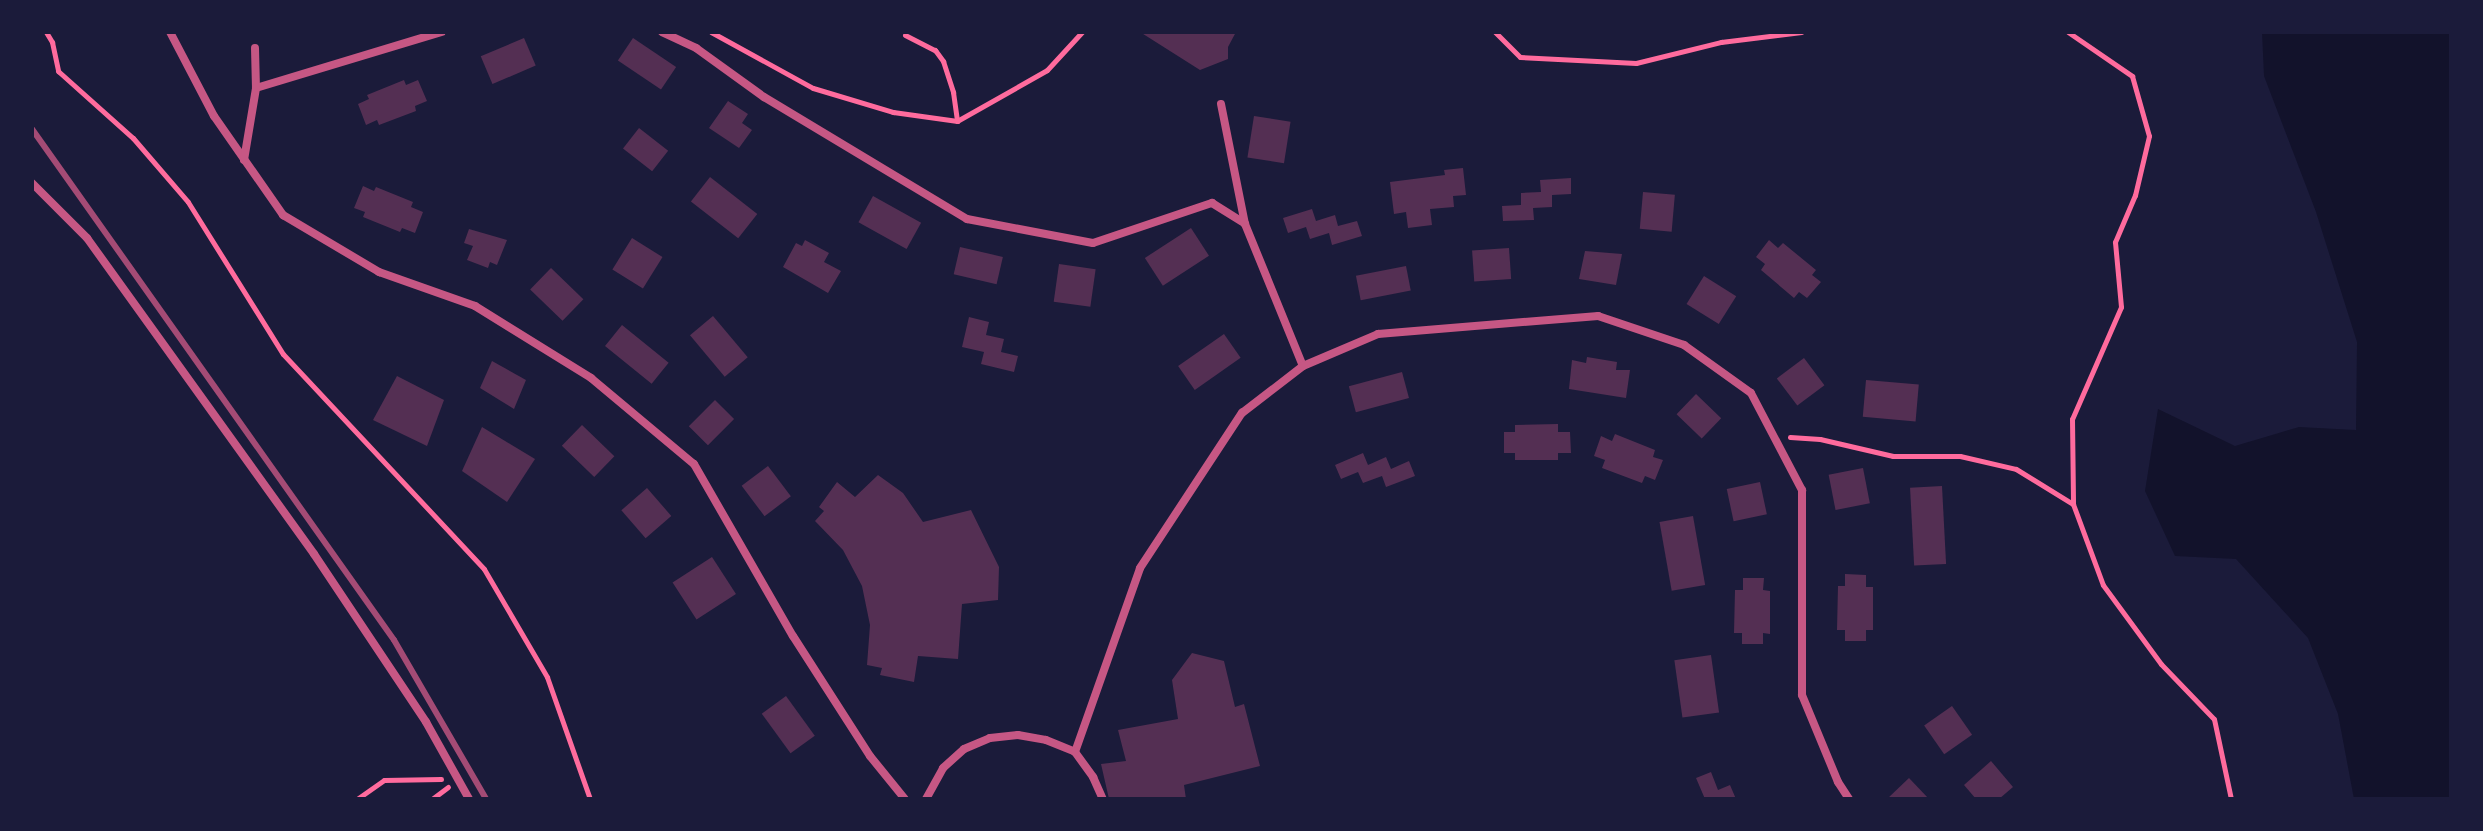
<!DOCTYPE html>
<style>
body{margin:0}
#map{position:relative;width:2483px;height:831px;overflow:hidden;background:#1b1b3a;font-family:Merriweather,serif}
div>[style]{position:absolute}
.water>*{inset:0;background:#12122b}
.building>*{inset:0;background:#542f53;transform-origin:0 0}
.path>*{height:5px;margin:-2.5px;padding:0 2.5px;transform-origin:2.5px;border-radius:2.5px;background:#ff6b9d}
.minor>*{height:8px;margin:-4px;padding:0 4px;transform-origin:4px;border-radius:4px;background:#c65784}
.rail>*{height:6px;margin:-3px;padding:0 3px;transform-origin:3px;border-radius:3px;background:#a44b75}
span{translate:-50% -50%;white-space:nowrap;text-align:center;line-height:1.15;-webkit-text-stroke:8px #1b1b3a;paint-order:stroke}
.frame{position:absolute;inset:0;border:34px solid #1b1b3a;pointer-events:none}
</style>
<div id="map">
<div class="water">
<i style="clip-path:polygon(2262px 32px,2451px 32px,2451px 799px,2354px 799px,2338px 714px,2308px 638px,2236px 559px,2175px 556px,2145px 491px,2158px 409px,2235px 446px,2299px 427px,2356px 430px,2357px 342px,2316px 212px,2264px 76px)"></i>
</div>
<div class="building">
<i style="clip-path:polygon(1140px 32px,1236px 32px,1228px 47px,1228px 59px,1200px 70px)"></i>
<i style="left:524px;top:38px;width:30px;height:47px;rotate:67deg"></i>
<i style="left:633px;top:38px;width:52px;height:27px;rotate:34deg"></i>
<i style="clip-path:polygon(404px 80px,406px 85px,418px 80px,427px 101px,415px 106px,416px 111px,379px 125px,377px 120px,366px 125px,358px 104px,369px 99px,367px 95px)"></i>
<i style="clip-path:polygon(728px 101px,748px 114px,742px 123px,752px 130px,739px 148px,709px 128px)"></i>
<i style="left:1254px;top:116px;width:37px;height:42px;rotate:9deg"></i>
<i style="left:639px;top:128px;width:37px;height:26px;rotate:38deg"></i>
<i style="clip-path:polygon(1463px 168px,1466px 195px,1453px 196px,1454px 207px,1430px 209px,1432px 225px,1408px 228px,1406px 212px,1394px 214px,1390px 182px,1445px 175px,1444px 170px)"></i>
<i style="left:710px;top:177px;width:60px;height:31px;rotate:38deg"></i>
<i style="clip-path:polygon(1571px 178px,1571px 194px,1552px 195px,1552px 207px,1533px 208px,1534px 220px,1503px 221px,1502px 206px,1521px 205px,1521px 193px,1541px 192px,1540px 180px)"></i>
<i style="clip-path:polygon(363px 186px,374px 191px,376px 187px,413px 202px,411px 207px,423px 212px,415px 233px,402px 228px,400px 232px,363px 217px,365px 212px,354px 208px)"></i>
<i style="left:1643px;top:192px;width:32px;height:37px;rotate:5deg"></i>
<i style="left:873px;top:196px;width:55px;height:30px;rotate:29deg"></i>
<i style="clip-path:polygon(1312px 209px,1316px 221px,1335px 215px,1338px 226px,1357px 221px,1362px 236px,1332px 245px,1329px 233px,1310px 239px,1306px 227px,1288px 233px,1283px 218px)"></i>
<i style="left:1191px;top:228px;width:33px;height:55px;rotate:57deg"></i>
<i style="clip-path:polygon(469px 229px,507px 240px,497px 265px,490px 262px,488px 268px,467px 260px,473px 246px,464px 243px)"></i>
<i style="left:632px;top:238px;width:36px;height:37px;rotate:32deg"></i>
<i style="clip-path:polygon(805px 240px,829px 253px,824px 262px,841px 271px,828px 293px,783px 267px,796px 243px,802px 246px)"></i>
<i style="clip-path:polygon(1769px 240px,1778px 248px,1783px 243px,1816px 270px,1812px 275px,1821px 282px,1807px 298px,1799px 292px,1794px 298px,1761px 270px,1765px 264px,1756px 257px)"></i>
<i style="left:960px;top:247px;width:44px;height:28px;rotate:13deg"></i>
<i style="left:1509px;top:248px;width:31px;height:37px;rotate:86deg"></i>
<i style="clip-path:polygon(1585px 251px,1622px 254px,1616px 285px,1579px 279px)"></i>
<i style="left:1059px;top:264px;width:37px;height:38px;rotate:8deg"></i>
<i style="left:1406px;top:266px;width:25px;height:51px;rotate:79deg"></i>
<i style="left:551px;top:268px;width:45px;height:30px;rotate:44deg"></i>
<i style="left:1704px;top:276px;width:38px;height:33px;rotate:32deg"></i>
<i style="left:713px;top:316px;width:54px;height:30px;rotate:50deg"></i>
<i style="clip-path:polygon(969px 317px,989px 322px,986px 335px,1004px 339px,1001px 352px,1018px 356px,1014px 372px,981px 364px,984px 352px,962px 347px)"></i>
<i style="left:622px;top:325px;width:60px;height:27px;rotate:39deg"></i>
<i style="left:1224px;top:334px;width:29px;height:56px;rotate:55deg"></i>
<i style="clip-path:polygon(1587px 357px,1617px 362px,1616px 370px,1630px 370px,1626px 398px,1569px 389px,1572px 360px,1586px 363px)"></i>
<i style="left:1804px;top:358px;width:34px;height:34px;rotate:53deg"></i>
<i style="clip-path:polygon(492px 361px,526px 380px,514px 409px,480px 388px)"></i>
<i style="left:1402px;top:372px;width:27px;height:55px;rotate:75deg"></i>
<i style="clip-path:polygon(397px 376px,444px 400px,427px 446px,373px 420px)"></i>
<i style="left:1866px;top:380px;width:53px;height:37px;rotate:5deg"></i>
<i style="left:1696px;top:394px;width:35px;height:28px;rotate:44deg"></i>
<i style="left:715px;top:400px;width:27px;height:37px;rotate:45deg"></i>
<i style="clip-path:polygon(1558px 424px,1558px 432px,1570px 432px,1571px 453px,1558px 453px,1558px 460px,1515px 460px,1515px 453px,1504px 453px,1504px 432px,1515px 432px,1515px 425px)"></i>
<i style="left:582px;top:425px;width:45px;height:29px;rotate:44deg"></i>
<i style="clip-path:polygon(482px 427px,535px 459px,507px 502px,462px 471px)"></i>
<i style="clip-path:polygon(1615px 434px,1655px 450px,1653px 457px,1663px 460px,1655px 480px,1645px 476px,1642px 483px,1602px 468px,1605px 460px,1594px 456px,1601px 436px,1612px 441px)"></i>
<i style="clip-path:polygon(1363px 453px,1368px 465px,1386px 457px,1391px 469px,1409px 461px,1415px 476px,1386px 487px,1382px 476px,1363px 483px,1358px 472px,1341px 479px,1335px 465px)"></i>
<i style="left:768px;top:466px;width:38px;height:33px;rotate:53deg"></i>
<i style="left:1863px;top:468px;width:36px;height:35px;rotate:79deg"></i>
<i style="clip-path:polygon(878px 475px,903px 493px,923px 522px,971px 510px,999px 567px,998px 600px,962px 604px,958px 659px,918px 656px,914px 682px,880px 675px,882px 668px,867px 665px,870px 625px,862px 586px,843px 550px,815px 521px,824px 511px,819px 507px,837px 482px,855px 497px)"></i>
<i style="left:1760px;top:482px;width:33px;height:34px;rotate:78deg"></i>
<i style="left:1942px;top:486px;width:78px;height:32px;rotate:87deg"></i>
<i style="left:647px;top:488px;width:37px;height:34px;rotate:49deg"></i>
<i style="left:1693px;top:516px;width:70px;height:34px;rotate:80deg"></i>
<i style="left:712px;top:557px;width:44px;height:47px;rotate:57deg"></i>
<i style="clip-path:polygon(1845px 574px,1866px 575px,1866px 587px,1873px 587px,1873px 630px,1866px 630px,1866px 641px,1845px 641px,1845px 630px,1837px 630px,1838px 586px,1845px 586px)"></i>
<i style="clip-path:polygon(1743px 578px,1764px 578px,1763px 590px,1770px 591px,1770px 634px,1763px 633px,1763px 644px,1742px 644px,1742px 633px,1734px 633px,1735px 590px,1743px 590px)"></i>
<i style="clip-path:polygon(1192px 653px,1224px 661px,1235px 707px,1244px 704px,1260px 766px,1184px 785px,1186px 799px,1109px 799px,1101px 764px,1126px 761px,1118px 730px,1178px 719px,1172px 680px)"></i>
<i style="left:1711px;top:655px;width:58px;height:37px;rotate:82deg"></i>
<i style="left:786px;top:696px;width:49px;height:30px;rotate:54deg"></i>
<i style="left:1952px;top:706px;width:35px;height:34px;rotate:55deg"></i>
<i style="clip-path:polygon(1991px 761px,2013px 787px,1999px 799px,1976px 799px,1964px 785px)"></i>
<i style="clip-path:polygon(1711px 772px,1718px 790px,1730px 785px,1736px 799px,1705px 799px,1696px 778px)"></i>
<i style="clip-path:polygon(1909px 778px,1929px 799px,1887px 799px)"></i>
</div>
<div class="path">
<i style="left:46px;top:32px;width:12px;rotate:59deg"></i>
<i style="left:52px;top:42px;width:30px;rotate:78deg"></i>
<i style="left:58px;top:71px;width:101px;rotate:41.8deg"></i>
<i style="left:133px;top:138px;width:84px;rotate:49.3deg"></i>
<i style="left:188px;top:202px;width:179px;rotate:58deg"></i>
<i style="left:283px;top:354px;width:294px;rotate:46.9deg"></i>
<i style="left:484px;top:569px;width:125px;rotate:59.7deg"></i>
<i style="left:547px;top:677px;width:129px;rotate:70.6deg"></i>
<i style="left:711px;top:32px;width:116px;rotate:28.8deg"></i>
<i style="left:813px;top:88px;width:84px;rotate:16.7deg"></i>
<i style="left:893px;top:112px;width:65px;rotate:8deg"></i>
<i style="left:957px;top:121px;width:103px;rotate:-29.5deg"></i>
<i style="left:1047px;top:70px;width:52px;rotate:-47.4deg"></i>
<i style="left:1495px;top:32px;width:35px;rotate:45deg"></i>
<i style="left:1520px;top:57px;width:116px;rotate:3deg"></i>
<i style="left:1636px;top:63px;width:88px;rotate:-13.9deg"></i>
<i style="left:1721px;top:42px;width:81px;rotate:-7.1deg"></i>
<i style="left:2068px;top:32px;width:78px;rotate:34.5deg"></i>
<i style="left:2132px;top:76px;width:62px;rotate:74.2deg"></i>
<i style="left:2149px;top:136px;width:61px;rotate:103.3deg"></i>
<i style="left:2135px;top:195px;width:51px;rotate:113.1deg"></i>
<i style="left:2115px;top:242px;width:65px;rotate:84.7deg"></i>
<i style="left:2121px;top:307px;width:122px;rotate:113.6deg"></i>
<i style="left:2072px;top:419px;width:85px;rotate:89.3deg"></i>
<i style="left:2073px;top:504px;width:86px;rotate:69.7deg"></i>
<i style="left:2103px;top:585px;width:98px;rotate:53.7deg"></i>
<i style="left:2161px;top:664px;width:76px;rotate:46.1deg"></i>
<i style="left:2214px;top:719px;width:82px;rotate:78deg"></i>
<i style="left:905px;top:35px;width:34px;rotate:27deg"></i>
<i style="left:935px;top:50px;width:14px;rotate:54deg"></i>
<i style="left:943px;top:61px;width:33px;rotate:72deg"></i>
<i style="left:953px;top:92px;width:29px;rotate:82deg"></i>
<i style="left:1790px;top:437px;width:30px;rotate:4deg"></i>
<i style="left:1820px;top:439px;width:75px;rotate:13.1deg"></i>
<i style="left:1893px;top:456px;width:67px"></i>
<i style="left:1960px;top:456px;width:57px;rotate:13.1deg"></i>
<i style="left:2016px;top:469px;width:67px;rotate:31.6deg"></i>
<i style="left:357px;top:799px;width:33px;rotate:-35deg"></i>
<i style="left:384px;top:780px;width:57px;rotate:-1deg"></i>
<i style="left:432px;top:799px;width:20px;rotate:-37deg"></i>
</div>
<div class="minor">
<i style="left:170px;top:32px;width:95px;rotate:62.4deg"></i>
<i style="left:214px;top:116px;width:121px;rotate:55.1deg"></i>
<i style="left:283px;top:215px;width:112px;rotate:30.7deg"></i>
<i style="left:379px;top:272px;width:102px;rotate:19.5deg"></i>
<i style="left:475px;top:306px;width:137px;rotate:31.8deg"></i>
<i style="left:591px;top:378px;width:134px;rotate:39.9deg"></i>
<i style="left:694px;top:464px;width:198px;rotate:60.1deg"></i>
<i style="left:793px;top:636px;width:143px;rotate:57.3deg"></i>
<i style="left:870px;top:756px;width:55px;rotate:50.9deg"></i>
<i style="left:662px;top:32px;width:38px;rotate:25deg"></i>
<i style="left:696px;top:48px;width:84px;rotate:35.8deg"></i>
<i style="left:764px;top:97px;width:237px;rotate:31deg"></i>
<i style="left:967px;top:219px;width:128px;rotate:10.8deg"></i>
<i style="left:1093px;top:243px;width:126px;rotate:-18.6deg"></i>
<i style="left:1212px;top:203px;width:39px;rotate:32deg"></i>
<i style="left:1245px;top:224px;width:153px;rotate:67.8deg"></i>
<i style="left:255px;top:48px;width:40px;rotate:88.6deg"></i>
<i style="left:256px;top:88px;width:194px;rotate:-16.8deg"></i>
<i style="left:1221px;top:104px;width:122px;rotate:78.7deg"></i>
<i style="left:244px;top:160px;width:73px;rotate:-80.5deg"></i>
<i style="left:32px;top:183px;width:78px;rotate:45deg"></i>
<i style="left:87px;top:238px;width:389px;rotate:54.3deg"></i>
<i style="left:314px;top:554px;width:202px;rotate:56.3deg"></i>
<i style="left:426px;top:722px;width:88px;rotate:60.8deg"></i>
<i style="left:1075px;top:752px;width:195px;rotate:-70.5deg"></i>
<i style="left:1140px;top:568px;width:186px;rotate:-56.7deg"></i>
<i style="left:1242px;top:413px;width:77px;rotate:-37.6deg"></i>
<i style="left:1303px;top:366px;width:82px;rotate:-23.1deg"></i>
<i style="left:1378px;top:334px;width:221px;rotate:-4.7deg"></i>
<i style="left:1598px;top:316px;width:91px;rotate:18.6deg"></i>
<i style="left:1684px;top:345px;width:82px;rotate:35.6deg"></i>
<i style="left:1751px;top:393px;width:110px;rotate:62.3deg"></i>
<i style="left:1802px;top:490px;width:205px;rotate:90deg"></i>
<i style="left:1802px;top:695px;width:94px;rotate:67.5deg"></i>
<i style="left:1838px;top:782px;width:20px;rotate:57deg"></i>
<i style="left:926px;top:799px;width:35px;rotate:-61deg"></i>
<i style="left:943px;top:768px;width:28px;rotate:-42deg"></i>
<i style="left:964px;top:749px;width:28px;rotate:-23deg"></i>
<i style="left:990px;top:738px;width:28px;rotate:-6deg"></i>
<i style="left:1018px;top:735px;width:28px;rotate:10deg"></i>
<i style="left:1046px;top:740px;width:31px;rotate:22deg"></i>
<i style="left:1075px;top:752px;width:31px;rotate:54deg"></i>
<i style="left:1093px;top:777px;width:24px;rotate:66deg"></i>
</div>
<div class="rail">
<i style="left:32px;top:129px;width:626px;rotate:54.69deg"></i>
<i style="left:394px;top:640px;width:184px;rotate:59.9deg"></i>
</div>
<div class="frame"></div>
</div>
